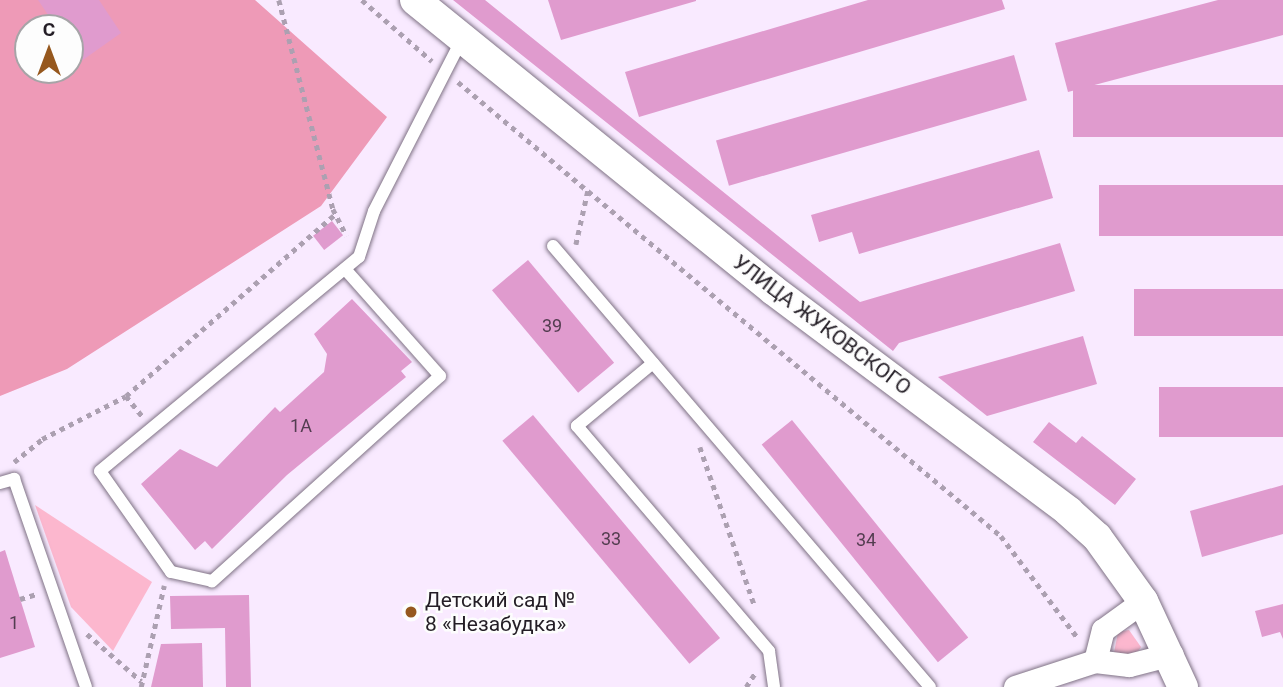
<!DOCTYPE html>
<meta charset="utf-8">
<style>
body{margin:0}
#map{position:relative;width:1283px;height:687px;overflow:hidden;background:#f9eaff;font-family:Roboto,sans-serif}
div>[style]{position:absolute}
.green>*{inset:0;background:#fcb7ce}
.forest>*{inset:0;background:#ee9ab7}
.building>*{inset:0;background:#e09bce;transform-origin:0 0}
.path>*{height:4.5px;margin-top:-2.25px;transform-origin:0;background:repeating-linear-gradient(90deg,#aca0b1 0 5px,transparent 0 10px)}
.roads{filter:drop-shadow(0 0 2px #7f7285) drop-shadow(0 0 2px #7f7285)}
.service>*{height:12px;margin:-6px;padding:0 6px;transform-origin:6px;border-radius:6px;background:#fff}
.minor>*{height:23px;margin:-11.5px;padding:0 11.5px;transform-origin:11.5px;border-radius:11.5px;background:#fff}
.tertiary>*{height:30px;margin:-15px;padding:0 15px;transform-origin:15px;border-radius:15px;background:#fff}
.dots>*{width:19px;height:19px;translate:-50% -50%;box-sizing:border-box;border:4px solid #fdfdfd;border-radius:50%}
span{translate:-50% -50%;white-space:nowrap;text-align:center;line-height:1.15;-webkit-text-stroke:5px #fdfdfd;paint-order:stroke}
.number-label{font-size:18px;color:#533d50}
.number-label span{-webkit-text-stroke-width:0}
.street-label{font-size:21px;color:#241e26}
.poi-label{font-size:21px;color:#241e26}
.left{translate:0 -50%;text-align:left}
.north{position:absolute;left:14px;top:14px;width:70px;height:70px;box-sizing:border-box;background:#fdfdfd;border:2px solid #a6a4a7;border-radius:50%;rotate:0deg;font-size:19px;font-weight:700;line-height:28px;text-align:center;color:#241e26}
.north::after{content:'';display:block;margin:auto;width:24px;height:32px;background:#96581e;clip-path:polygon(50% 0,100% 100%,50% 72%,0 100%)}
</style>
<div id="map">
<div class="green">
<i style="clip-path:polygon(35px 505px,152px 582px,113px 651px,71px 607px)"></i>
<i style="clip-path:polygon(1129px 630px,1141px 647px,1134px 657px,1114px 653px,1118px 632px)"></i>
</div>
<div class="forest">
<i style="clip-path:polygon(evenodd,0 0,255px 0,387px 117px,321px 206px,67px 369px,0 396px,0 0,28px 28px,70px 28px,70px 70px,28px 70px,28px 28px)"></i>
</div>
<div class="building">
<i style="clip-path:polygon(38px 0,99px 0,121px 33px,80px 62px,70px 47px,70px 28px,57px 28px)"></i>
<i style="clip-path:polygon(453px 0,485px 0,860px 302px,1060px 243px,1075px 291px,899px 343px,893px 351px)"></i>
<i style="clip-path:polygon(548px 0,696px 0,696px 1px,561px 40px)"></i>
<i style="clip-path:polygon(868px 0,1002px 0,1005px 9px,639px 117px,625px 72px)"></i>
<i style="clip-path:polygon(1218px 0,1283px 0,1283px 35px,1068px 92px,1055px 43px)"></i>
<i style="left:1014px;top:55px;width:47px;height:310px;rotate:74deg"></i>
<i style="left:1283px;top:85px;width:52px;height:210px;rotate:90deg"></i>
<i style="clip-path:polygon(1039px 150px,1053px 198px,859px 254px,852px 232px,819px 242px,811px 215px)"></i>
<i style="left:1283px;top:185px;width:51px;height:184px;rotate:90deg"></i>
<i style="left:332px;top:221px;width:18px;height:24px;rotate:52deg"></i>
<i style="left:528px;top:260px;width:134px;height:47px;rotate:50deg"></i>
<i style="left:1283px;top:289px;width:47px;height:149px;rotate:90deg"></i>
<i style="clip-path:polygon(352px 299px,412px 362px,401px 371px,406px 377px,287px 475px,212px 549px,205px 541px,195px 550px,141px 484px,180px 449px,217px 467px,275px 407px,280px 412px,324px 372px,327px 354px,314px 334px)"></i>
<i style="clip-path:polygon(1083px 336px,1097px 384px,987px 416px,938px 377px)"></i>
<i style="left:1283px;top:387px;width:50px;height:124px;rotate:90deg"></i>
<i style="left:533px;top:415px;width:291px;height:40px;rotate:50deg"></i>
<i style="left:792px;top:420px;width:280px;height:39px;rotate:51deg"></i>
<i style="clip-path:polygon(1049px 422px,1076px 443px,1082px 436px,1136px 479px,1115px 505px,1033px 442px)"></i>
<i style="clip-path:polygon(1283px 485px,1283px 534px,1202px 557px,1190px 511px)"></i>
<i style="clip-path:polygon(5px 550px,35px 647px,0 658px,0 552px)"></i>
<i style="clip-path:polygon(249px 595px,251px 687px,226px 687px,225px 628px,171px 629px,170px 596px)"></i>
<i style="clip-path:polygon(1283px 604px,1283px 639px,1280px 632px,1262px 637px,1255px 611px)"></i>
<i style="clip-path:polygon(202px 643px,203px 687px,151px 687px,161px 644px)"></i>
</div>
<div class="path">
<i style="left:279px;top:0;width:216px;rotate:75.5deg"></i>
<i style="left:333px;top:209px;width:30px;rotate:63deg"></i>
<i style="left:362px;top:0;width:93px;rotate:41.1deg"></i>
<i style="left:458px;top:82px;width:170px;rotate:40deg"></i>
<i style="left:588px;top:191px;width:55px;rotate:102.5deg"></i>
<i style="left:588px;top:191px;width:538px;rotate:39.87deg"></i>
<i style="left:1001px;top:536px;width:128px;rotate:53deg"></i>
<i style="left:126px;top:396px;width:277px;rotate:-41deg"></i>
<i style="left:700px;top:447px;width:166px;rotate:71deg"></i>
<i style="left:14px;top:462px;width:36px;rotate:-39deg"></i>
<i style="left:42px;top:439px;width:94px;rotate:-27.1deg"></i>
<i style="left:126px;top:396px;width:26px;rotate:51deg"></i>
<i style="left:20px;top:599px;width:17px;rotate:-17deg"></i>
<i style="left:87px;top:634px;width:72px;rotate:41deg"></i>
<i style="left:141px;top:687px;width:104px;rotate:-77.2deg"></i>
<i style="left:746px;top:687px;width:17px;rotate:-57deg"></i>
</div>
<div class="roads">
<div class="service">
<i style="left:553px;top:246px;width:580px;rotate:49.47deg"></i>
<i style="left:345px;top:269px;width:143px;rotate:48.4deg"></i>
<i style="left:440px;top:376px;width:307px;rotate:138deg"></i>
<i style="left:212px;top:581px;width:42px;rotate:-167.6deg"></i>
<i style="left:171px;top:572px;width:123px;rotate:-125.1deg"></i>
<i style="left:100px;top:471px;width:336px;rotate:-39.6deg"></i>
<i style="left:359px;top:257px;width:48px;rotate:-71.9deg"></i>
<i style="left:374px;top:211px;width:193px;rotate:-62.9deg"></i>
<i style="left:653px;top:363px;width:99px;rotate:140.3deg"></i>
<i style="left:577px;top:426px;width:296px;rotate:49.5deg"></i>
<i style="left:769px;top:651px;width:36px;rotate:82deg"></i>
<i style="left:0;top:483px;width:15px;rotate:-16deg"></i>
<i style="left:14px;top:479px;width:220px;rotate:70.9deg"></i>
</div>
<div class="minor">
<i style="left:1095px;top:661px;width:32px;rotate:-76deg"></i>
<i style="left:1103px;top:630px;width:49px;rotate:-35.9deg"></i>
<i style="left:1015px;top:687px;width:84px;rotate:-18deg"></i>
<i style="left:1095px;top:661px;width:34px;rotate:7deg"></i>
<i style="left:1129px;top:665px;width:44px;rotate:-14.3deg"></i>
</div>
<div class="tertiary">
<i style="left:415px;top:0;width:461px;rotate:39deg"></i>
<i style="left:773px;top:290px;width:369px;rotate:36.8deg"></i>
<i style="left:1068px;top:511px;width:39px;rotate:42deg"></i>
<i style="left:1097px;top:537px;width:79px;rotate:54.3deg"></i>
<i style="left:1143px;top:601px;width:95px;rotate:65.1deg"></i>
</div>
</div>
<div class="dots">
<i style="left:411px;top:612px;background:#96581e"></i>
</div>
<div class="number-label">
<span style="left:552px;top:326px">39</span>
<span style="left:301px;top:426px">1А</span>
<span style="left:611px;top:539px">33</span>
<span style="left:866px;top:540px">34</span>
<span style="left:14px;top:623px">1</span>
</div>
<div class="street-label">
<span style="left:822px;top:325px;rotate:37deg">УЛИЦА ЖУКОВСКОГО</span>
</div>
<div class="poi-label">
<span class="left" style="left:425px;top:612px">Детский сад №<br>8 «Незабудка»</span>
</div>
<div class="north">С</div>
</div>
